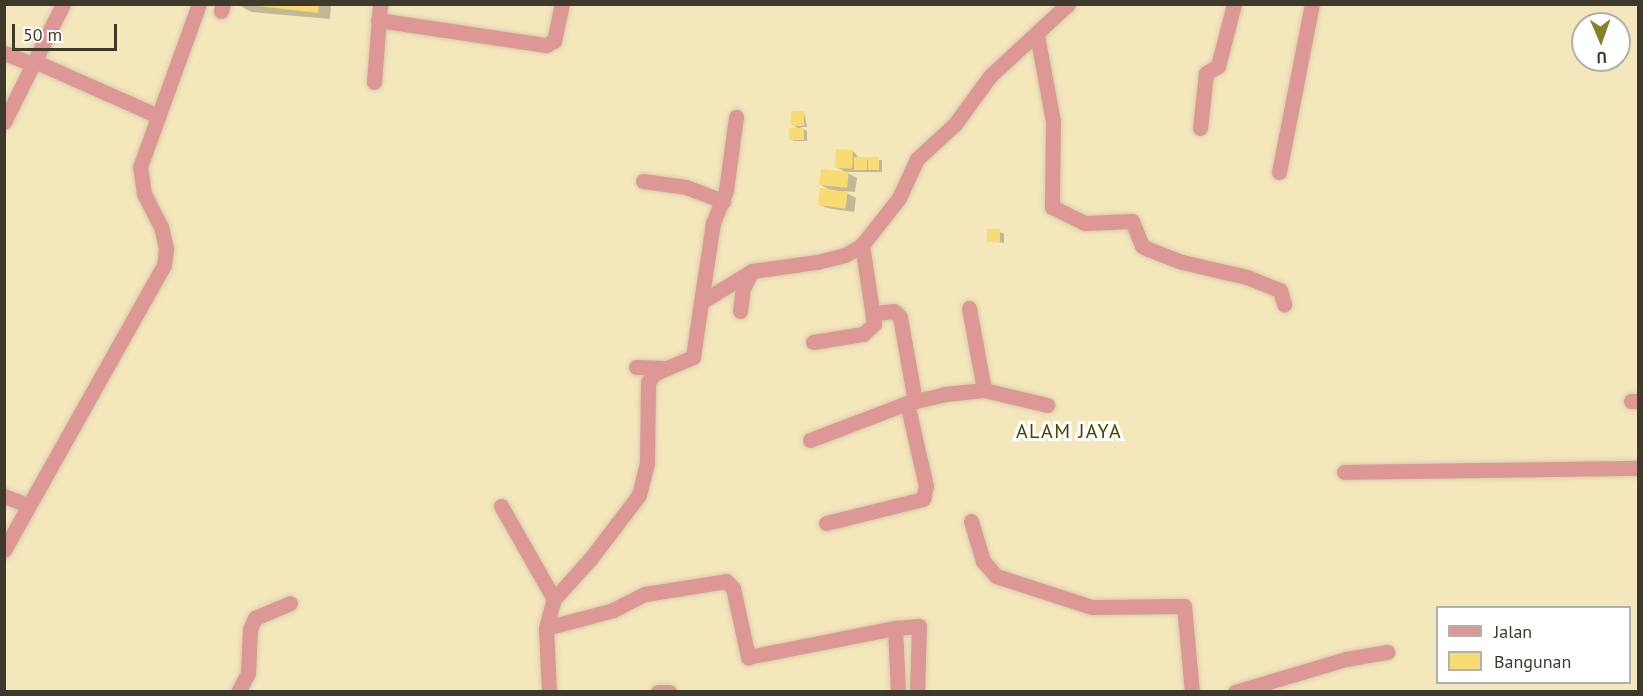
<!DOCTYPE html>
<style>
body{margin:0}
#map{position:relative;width:1643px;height:696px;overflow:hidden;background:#fdf2cd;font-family:"PT Sans",sans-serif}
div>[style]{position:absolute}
.built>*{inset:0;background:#f4e7bb}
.shadow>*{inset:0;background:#0003}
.building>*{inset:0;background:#f8db73;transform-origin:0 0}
.roads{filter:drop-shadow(0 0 2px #d7cdad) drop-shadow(0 0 2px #d7cdad)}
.minor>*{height:15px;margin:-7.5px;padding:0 7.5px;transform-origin:7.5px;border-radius:7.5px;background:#dd9795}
span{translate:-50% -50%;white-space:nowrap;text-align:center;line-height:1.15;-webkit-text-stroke:6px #fff;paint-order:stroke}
.quarter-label{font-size:20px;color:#474401;letter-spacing:1.5px}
.frame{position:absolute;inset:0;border:6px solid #3e3a2b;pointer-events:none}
.legend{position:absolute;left:1436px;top:606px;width:195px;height:78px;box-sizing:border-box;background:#fff;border:2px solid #b2b0aa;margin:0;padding:8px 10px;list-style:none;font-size:18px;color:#3e3a2b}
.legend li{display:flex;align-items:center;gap:12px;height:30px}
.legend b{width:30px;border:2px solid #b2b0aa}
.north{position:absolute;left:1571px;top:12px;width:60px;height:60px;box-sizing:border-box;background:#fff;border:2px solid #b2b0aa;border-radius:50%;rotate:178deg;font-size:16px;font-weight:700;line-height:24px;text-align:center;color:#3e3a2b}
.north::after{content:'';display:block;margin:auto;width:21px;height:27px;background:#858129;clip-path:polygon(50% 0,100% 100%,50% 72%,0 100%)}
.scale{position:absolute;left:12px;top:24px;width:105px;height:27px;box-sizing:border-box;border:3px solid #3e3a2b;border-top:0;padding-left:8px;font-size:18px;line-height:21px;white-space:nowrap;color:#3e3a2b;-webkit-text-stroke:4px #fff;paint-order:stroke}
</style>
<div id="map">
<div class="built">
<i style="clip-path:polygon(evenodd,5px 5px,1638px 5px,1638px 691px,5px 691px,5px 5px,1583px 24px,1619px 24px,1619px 60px,1583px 60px,1583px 24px,5px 5px,1438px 608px,1630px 608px,1630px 682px,1438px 682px,1438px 608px)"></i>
</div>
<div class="shadow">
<i style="clip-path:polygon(331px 4px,330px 19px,251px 12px,239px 5px)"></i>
<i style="clip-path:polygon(804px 112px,807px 127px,800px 127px,807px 131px,807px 141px,794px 141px,791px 139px,799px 129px,793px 125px)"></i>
<i style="clip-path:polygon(853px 151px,860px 159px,882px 160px,882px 172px,846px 172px,857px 178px,855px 192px,843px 191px,856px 198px,854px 212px,827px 208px,819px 204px,832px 191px,821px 185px,847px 173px,836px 167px)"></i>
<i style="clip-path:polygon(988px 231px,1004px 233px,1004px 243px,988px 241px)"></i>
</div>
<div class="building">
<i style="clip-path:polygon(241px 4px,319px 4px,318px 13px)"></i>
<i style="left:791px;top:111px;width:13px;height:15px"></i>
<i style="left:789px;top:128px;width:15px;height:12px"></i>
<i style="left:836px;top:149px;width:17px;height:19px;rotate:3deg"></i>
<i style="left:854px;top:157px;width:13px;height:13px"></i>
<i style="left:868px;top:157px;width:11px;height:13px"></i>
<i style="left:821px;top:169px;width:28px;height:16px;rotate:6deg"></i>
<i style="left:820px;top:188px;width:28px;height:17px;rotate:8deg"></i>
<i style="left:987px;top:229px;width:13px;height:13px"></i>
</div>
<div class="roads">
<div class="minor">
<i style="left:221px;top:11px;width:7px;rotate:-74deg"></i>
<i style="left:378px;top:20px;width:170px;rotate:8.5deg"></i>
<i style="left:546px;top:45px;width:9px;rotate:-27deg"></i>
<i style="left:554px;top:41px;width:38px;rotate:-78deg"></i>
<i style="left:1037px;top:35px;width:87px;rotate:79.5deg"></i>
<i style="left:1053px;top:121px;width:86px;rotate:90.7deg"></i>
<i style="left:1052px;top:207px;width:37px;rotate:26deg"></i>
<i style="left:1085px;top:223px;width:47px;rotate:-2.4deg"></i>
<i style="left:1132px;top:221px;width:27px;rotate:68deg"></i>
<i style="left:1142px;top:246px;width:7px;rotate:27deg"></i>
<i style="left:1148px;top:249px;width:36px;rotate:21deg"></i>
<i style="left:1182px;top:262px;width:67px;rotate:13deg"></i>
<i style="left:1247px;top:277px;width:35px;rotate:22deg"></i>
<i style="left:1280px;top:290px;width:15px;rotate:74deg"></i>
<i style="left:4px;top:53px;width:30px;rotate:21deg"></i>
<i style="left:34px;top:61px;width:136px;rotate:23.9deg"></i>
<i style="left:374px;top:82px;width:78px;rotate:-85.6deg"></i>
<i style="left:4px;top:122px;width:132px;rotate:-63.4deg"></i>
<i style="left:1200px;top:128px;width:55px;rotate:-83.8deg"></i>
<i style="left:1206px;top:73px;width:14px;rotate:-30deg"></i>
<i style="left:1218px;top:66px;width:64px;rotate:-75.5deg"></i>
<i style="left:1279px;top:172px;width:171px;rotate:-78.9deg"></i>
<i style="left:643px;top:181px;width:43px;rotate:7.9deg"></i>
<i style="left:686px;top:187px;width:40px;rotate:21deg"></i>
<i style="left:701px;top:302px;width:80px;rotate:-81.4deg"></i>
<i style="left:713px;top:223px;width:35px;rotate:-68deg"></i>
<i style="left:726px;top:190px;width:74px;rotate:-82.2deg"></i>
<i style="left:969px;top:308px;width:83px;rotate:79.6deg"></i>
<i style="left:740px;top:311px;width:23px;rotate:-83deg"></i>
<i style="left:743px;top:288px;width:19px;rotate:-62deg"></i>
<i style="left:875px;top:313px;width:19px;rotate:-6deg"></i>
<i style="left:894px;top:311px;width:8px;rotate:45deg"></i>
<i style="left:900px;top:317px;width:85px;rotate:79.9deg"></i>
<i style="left:813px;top:342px;width:51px;rotate:-9.1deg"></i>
<i style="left:863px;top:334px;width:15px;rotate:-42deg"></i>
<i style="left:874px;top:324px;width:80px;rotate:-98.6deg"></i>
<i style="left:636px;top:367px;width:30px;rotate:2deg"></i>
<i style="left:1631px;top:401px;width:7px"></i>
<i style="left:810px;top:440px;width:104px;rotate:-20.9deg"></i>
<i style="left:907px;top:403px;width:39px;rotate:-13deg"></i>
<i style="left:945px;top:394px;width:39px;rotate:-6deg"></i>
<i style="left:984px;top:390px;width:65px;rotate:13.4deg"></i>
<i style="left:1344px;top:472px;width:294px;rotate:-0.8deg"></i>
<i style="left:4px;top:496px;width:25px;rotate:21deg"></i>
<i style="left:501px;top:506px;width:107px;rotate:60.3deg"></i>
<i style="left:971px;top:521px;width:42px;rotate:73.3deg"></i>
<i style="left:983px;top:561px;width:20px;rotate:49deg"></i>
<i style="left:996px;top:576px;width:101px;rotate:17.9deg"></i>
<i style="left:1092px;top:607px;width:92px;rotate:-0.6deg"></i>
<i style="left:1184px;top:606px;width:86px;rotate:84.7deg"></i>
<i style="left:826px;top:523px;width:100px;rotate:-13.9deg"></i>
<i style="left:923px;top:499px;width:13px;rotate:-77deg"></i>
<i style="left:926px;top:486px;width:85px;rotate:-102.9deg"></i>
<i style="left:4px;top:550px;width:327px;rotate:-60.7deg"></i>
<i style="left:164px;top:265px;width:17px;rotate:-83deg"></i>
<i style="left:166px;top:248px;width:22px;rotate:-103deg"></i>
<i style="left:161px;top:227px;width:37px;rotate:-117deg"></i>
<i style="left:144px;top:194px;width:27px;rotate:-98deg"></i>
<i style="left:140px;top:167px;width:173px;rotate:-70.1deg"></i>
<i style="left:546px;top:628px;width:69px;rotate:-15deg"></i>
<i style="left:613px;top:610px;width:36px;rotate:-27deg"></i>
<i style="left:645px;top:594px;width:82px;rotate:-9.1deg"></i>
<i style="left:726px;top:581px;width:10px;rotate:45deg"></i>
<i style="left:733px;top:588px;width:71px;rotate:77.7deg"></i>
<i style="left:748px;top:657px;width:150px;rotate:-11.2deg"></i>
<i style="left:895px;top:628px;width:64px;rotate:87.3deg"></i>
<i style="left:895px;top:628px;width:24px;rotate:-5deg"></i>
<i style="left:919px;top:626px;width:66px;rotate:91.7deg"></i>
<i style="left:238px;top:692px;width:21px;rotate:-62deg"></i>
<i style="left:248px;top:673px;width:44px;rotate:-87.4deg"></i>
<i style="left:250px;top:629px;width:12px;rotate:-66deg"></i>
<i style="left:255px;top:618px;width:38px;rotate:-23deg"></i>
<i style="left:549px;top:692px;width:64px;rotate:-92.7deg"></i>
<i style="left:546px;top:628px;width:30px;rotate:-75deg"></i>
<i style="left:554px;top:599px;width:55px;rotate:-47.9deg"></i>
<i style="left:591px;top:558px;width:79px;rotate:-52.7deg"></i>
<i style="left:639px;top:495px;width:33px;rotate:-76deg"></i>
<i style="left:647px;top:463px;width:81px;rotate:-89.3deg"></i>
<i style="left:648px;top:382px;width:11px;rotate:-52deg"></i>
<i style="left:655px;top:373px;width:41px;rotate:-22.8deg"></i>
<i style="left:693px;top:357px;width:56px;rotate:-81.7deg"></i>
<i style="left:701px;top:302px;width:60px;rotate:-31.3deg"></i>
<i style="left:752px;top:271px;width:66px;rotate:-7.9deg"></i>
<i style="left:817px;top:262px;width:29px;rotate:-14deg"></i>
<i style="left:845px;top:255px;width:20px;rotate:-30deg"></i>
<i style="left:862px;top:245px;width:60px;rotate:-51.8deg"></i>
<i style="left:899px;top:198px;width:43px;rotate:-65.2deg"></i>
<i style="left:917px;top:159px;width:52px;rotate:-42.6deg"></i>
<i style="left:955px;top:124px;width:59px;rotate:-53.9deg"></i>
<i style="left:990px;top:76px;width:106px;rotate:-42.7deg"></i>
<i style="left:658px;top:692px;width:11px"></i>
<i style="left:1235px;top:692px;width:116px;rotate:-16.6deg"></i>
<i style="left:1346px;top:659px;width:42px;rotate:-9.7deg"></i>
</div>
</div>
<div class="quarter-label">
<span style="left:1069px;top:431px">ALAM JAYA</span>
</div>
<div class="frame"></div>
<ul class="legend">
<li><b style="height:8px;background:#dd9795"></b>Jalan</li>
<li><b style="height:16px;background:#f8db73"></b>Bangunan</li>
</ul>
<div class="north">U</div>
<div class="scale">50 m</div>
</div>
